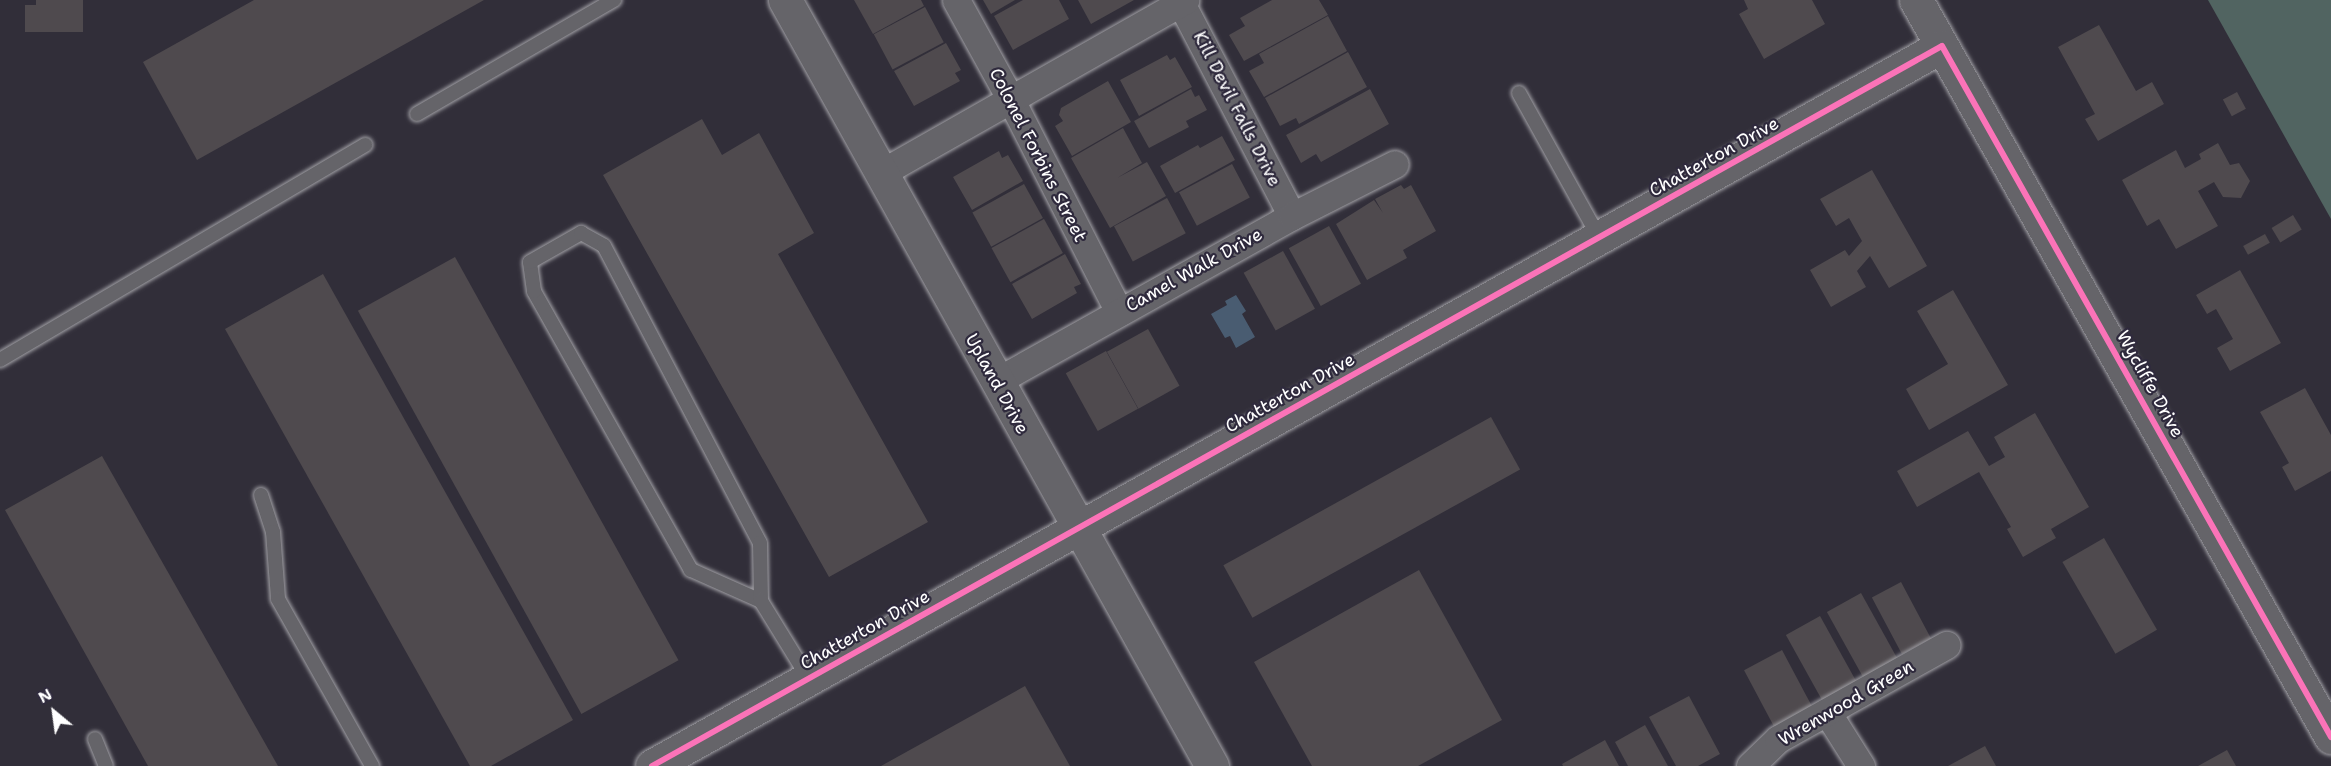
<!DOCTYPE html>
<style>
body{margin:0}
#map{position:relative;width:2331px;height:766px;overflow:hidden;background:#312e39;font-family:"Shantell Sans",sans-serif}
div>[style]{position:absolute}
.green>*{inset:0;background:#516461}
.water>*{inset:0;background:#495c71}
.building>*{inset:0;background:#4f4a4e;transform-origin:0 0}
.roads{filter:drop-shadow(0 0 2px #a2a1a6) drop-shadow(0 0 2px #a2a1a6)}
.lane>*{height:14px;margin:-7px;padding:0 7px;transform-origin:7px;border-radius:7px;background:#656469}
.street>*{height:27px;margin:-13.5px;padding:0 13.5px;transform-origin:13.5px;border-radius:13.5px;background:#656469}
.secondary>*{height:33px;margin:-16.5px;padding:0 16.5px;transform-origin:16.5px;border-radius:16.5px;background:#656469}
.cycleway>*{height:6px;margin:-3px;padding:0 3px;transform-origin:3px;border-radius:3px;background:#fb73b8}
span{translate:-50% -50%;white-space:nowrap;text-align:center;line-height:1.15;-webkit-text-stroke:4.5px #2f2a3d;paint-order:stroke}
.street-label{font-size:18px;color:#fff}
.north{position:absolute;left:24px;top:682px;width:60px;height:60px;-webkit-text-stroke:4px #2f2a3d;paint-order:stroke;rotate:331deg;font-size:16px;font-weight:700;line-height:24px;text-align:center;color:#fff}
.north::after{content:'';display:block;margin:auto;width:21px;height:27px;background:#fff;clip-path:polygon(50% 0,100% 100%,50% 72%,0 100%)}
</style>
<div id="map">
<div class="green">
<i style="clip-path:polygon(2208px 0,2331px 0,2331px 219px)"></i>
</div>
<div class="water">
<i style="clip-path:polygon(1236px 295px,1246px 311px,1242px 314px,1255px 337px,1236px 348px,1230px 336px,1225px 338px,1211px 314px,1227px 305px,1225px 301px)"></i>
</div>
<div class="building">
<i style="clip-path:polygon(36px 0,83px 0,83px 32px,25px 32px,25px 5px,36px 5px)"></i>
<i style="clip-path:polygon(254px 0,484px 0,197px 160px,143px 62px)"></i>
<i style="clip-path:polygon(854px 0,921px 0,924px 6px,873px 34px)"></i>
<i style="clip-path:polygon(983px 0,1015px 0,991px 14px)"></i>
<i style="clip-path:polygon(1023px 0,1059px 0,1069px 19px,1013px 50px,994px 16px)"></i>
<i style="clip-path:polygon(1078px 0,1134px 0,1091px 24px)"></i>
<i style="clip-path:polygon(1272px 0,1319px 0,1328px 15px,1244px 61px,1229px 35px,1245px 26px,1240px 18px)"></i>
<i style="clip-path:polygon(1744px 0,1812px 0,1825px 24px,1764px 59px,1739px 14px,1748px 9px)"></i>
<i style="left:925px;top:7px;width:40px;height:58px;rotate:62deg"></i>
<i style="clip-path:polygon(1328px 16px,1347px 51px,1264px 97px,1249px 71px,1264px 63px,1259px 54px)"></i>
<i style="clip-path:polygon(2099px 25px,2136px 91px,2152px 82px,2164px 104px,2098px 141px,2085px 119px,2095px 114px,2058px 47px)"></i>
<i style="clip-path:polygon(946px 43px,961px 70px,955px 73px,960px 81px,914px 106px,894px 71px)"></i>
<i style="clip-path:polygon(1348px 52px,1367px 87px,1299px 124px,1296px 118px,1280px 126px,1265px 98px)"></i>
<i style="clip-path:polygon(1167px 55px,1170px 60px,1175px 57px,1192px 87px,1139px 116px,1120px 80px)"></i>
<i style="clip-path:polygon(1108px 81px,1131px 122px,1072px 156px,1055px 126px,1063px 121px,1059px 115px,1061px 108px)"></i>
<i style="clip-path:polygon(1191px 89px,1195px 97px,1199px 95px,1207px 110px,1186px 121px,1189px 127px,1149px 148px,1134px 121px)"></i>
<i style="clip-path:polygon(1370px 89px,1389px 124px,1321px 162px,1316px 154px,1301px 163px,1286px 135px)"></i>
<i style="left:2237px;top:92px;width:19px;height:16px;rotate:62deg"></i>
<i style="clip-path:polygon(702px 119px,722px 155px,759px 133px,814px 233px,778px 254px,928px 522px,829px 577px,603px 175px)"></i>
<i style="clip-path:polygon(1123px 128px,1142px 163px,1117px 178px,1147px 162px,1166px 196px,1110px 228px,1071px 158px)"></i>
<i style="clip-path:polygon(1222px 136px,1235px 160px,1175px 193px,1160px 166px,1198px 145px,1200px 148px)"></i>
<i style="clip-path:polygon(2218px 143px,2230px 165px,2239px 163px,2250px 181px,2241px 198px,2223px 197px,2214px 182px,2198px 191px,2218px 226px,2176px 249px,2159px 219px,2147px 226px,2122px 180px,2176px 150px,2185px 168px,2201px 159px,2199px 154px)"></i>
<i style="clip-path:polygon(999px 151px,1002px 158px,1008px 155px,1023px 181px,972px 210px,953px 177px)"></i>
<i style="left:1232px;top:164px;width:38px;height:60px;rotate:62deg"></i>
<i style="clip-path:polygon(1872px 170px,1927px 266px,1889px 288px,1870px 256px,1857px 271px,1866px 287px,1831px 307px,1810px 270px,1845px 250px,1849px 256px,1862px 241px,1849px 218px,1836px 226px,1820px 199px)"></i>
<i style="left:1024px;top:184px;width:39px;height:59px;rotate:61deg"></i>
<i style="clip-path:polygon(1401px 185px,1404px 189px,1411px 185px,1436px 231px,1403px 250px,1407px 258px,1367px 280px,1336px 224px,1374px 200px,1383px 213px,1375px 199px)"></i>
<i style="left:1167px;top:198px;width:40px;height:60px;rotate:62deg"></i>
<i style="left:2293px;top:215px;width:17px;height:25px;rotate:59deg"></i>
<i style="left:1044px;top:219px;width:39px;height:60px;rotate:61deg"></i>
<i style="left:1329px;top:226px;width:66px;height:46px;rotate:61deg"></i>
<i style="left:2265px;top:234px;width:10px;height:25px;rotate:61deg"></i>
<i style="left:1283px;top:251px;width:66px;height:45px;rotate:61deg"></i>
<i style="clip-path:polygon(1065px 254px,1081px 284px,1074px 287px,1077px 293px,1032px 319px,1012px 284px)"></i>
<i style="left:455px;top:257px;width:461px;height:111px;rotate:61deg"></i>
<i style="clip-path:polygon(2240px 270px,2281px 343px,2230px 371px,2217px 348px,2233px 339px,2216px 309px,2207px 314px,2196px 295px)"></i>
<i style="clip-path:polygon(323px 274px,573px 720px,491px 766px,470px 766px,225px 329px)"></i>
<i style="clip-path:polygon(1953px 290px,2008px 385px,1929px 430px,1906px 389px,1948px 364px,1917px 311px)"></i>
<i style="left:1148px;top:329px;width:65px;height:47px;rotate:61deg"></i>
<i style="left:1106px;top:351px;width:66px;height:46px;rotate:61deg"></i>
<i style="clip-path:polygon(2305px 388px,2331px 435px,2331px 471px,2295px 491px,2282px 467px,2289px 463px,2260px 412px)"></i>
<i style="clip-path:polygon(2035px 413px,2089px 507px,2051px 529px,2056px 538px,2023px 557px,2007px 529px,2011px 527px,1979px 472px,1917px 507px,1897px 471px,1968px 431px,1989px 466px,2005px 457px,1994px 437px)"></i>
<i style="left:1491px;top:417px;width:60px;height:306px;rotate:61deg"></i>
<i style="clip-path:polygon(102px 456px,278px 766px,148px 766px,5px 510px)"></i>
<i style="left:2104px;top:538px;width:106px;height:48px;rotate:60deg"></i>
<i style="clip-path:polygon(1419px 570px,1502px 720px,1418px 766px,1312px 766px,1254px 662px)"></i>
<i style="left:1901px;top:582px;width:64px;height:33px;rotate:62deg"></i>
<i style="left:1861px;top:593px;width:75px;height:39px;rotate:61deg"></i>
<i style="left:1820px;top:616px;width:81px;height:39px;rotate:61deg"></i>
<i style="left:1782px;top:650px;width:66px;height:43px;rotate:62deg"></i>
<i style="clip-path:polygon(1025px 686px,1070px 766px,881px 766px)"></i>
<i style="clip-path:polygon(1689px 696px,1720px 754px,1698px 766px,1676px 766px,1649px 717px)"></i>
<i style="clip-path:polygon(1645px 725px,1668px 766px,1628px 766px,1615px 742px)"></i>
<i style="clip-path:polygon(1605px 740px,1619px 766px,1563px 766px,1562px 764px)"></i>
<i style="clip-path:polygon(1985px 746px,1996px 766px,1948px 766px)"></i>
<i style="clip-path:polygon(2227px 750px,2236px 766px,2198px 766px)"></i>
</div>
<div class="roads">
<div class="lane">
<i style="left:1519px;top:93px;width:167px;rotate:61deg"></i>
<i style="left:417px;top:114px;width:228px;rotate:-30.1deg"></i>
<i style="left:0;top:360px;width:424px;rotate:-30.5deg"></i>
<i style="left:261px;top:495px;width:39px;rotate:72deg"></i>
<i style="left:273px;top:532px;width:67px;rotate:85.7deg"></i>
<i style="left:278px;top:599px;width:192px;rotate:60.6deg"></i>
<i style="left:761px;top:601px;width:77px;rotate:-156.1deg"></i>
<i style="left:691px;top:570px;width:320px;rotate:-119.4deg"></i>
<i style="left:534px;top:291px;width:29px;rotate:-98deg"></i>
<i style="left:530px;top:262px;width:59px;rotate:-29.6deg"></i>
<i style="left:581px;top:233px;width:26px;rotate:29deg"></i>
<i style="left:604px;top:246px;width:335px;rotate:62.3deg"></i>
<i style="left:760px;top:543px;width:58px;rotate:89deg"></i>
<i style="left:761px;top:601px;width:92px;rotate:58.4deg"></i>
<i style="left:95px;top:739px;width:29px;rotate:68deg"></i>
</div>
<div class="street">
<i style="left:956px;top:0;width:114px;rotate:61.2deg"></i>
<i style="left:1011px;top:100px;width:238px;rotate:63deg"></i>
<i style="left:1181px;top:3px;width:240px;rotate:62.5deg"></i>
<i style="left:881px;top:173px;width:350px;rotate:-29.6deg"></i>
<i style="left:995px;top:382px;width:340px;rotate:-29.2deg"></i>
<i style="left:1292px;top:216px;width:115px;rotate:-26.8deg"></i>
<i style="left:1827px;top:712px;width:64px;rotate:57.8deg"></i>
<i style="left:1750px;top:766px;width:39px;rotate:-44deg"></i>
<i style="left:1778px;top:739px;width:193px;rotate:-29.2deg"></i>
</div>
<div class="secondary">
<i style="left:785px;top:0;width:877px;rotate:60.86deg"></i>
<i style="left:1916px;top:0;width:846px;rotate:60.62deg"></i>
<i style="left:652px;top:766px;width:1477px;rotate:-29.17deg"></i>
</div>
</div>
<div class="cycleway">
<i style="left:652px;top:766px;width:1477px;rotate:-29.17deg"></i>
<i style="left:1942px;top:46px;width:793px;rotate:60.62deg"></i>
</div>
<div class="street-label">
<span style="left:1237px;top:109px;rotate:63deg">Kill Devil Falls Drive</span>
<span style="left:1038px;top:155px;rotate:63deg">Colonel Forbins Street</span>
<span style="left:1714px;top:157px;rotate:-29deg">Chatterton Drive</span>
<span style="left:1194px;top:270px;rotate:-29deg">Camel Walk Drive</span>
<span style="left:997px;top:384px;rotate:61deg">Upland Drive</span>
<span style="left:2150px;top:384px;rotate:61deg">Wycliffe Drive</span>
<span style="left:1290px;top:393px;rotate:-29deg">Chatterton Drive</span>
<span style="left:865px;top:630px;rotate:-29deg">Chatterton Drive</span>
<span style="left:1846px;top:703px;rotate:-30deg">Wrenwood Green</span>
</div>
<div class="north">N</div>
</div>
